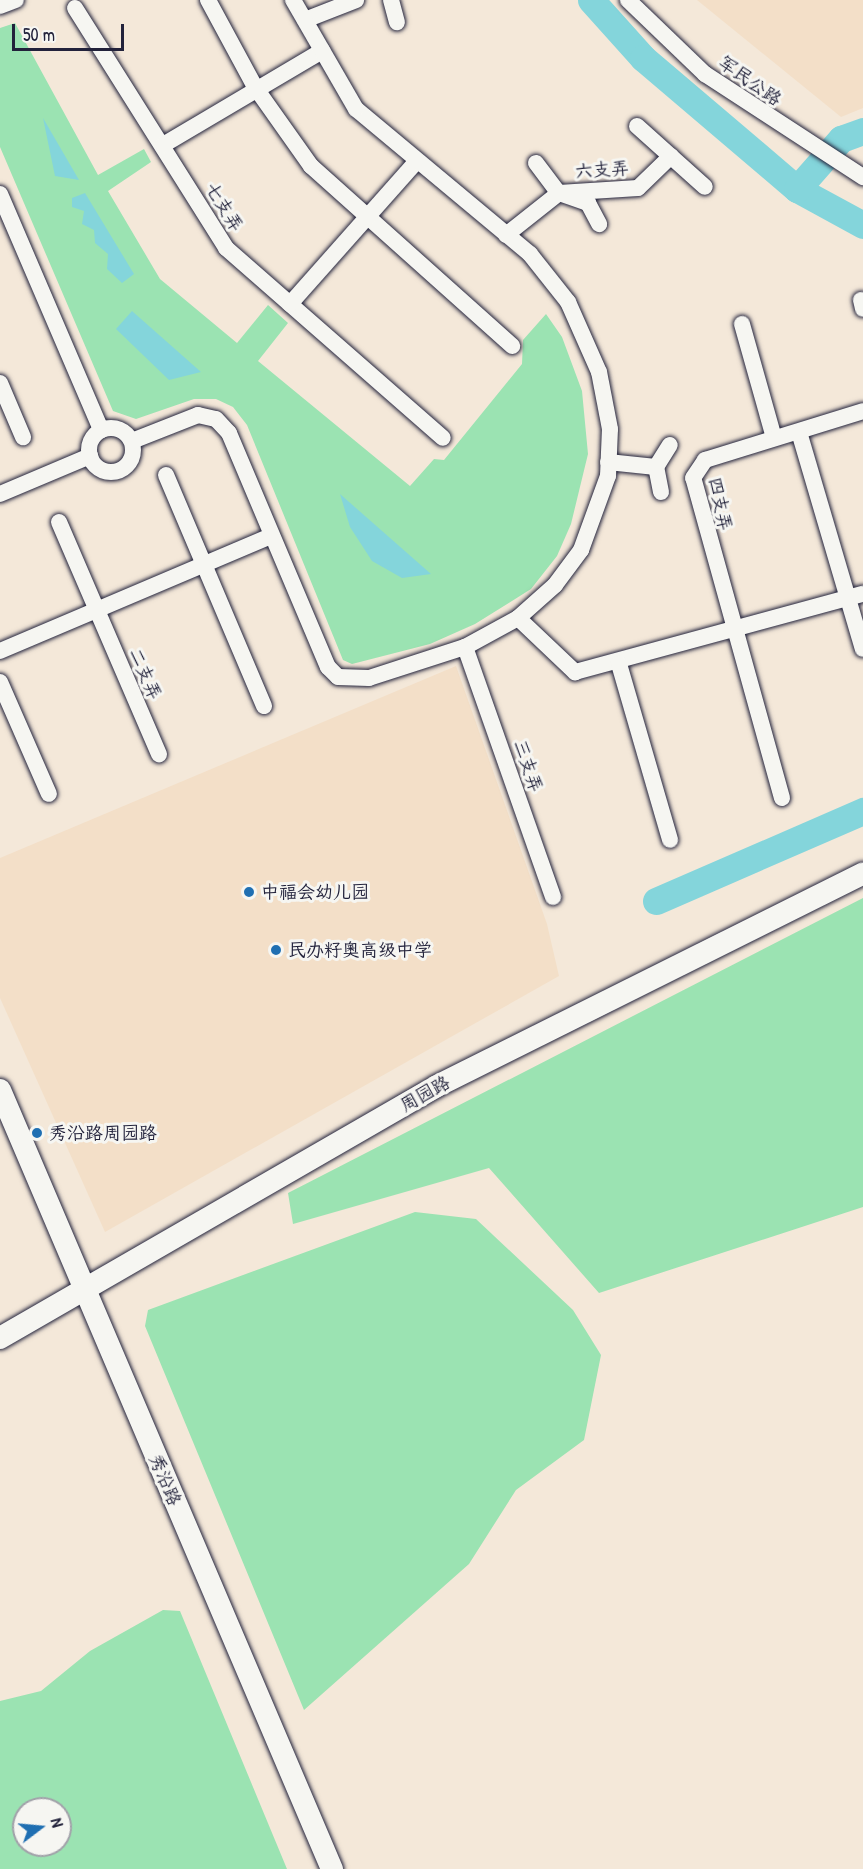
<!DOCTYPE html>
<meta charset="utf-8">
<style>
body{margin:0}
#map{position:relative;width:863px;height:1869px;overflow:hidden;background:#f4e8d9;font-family:"Patrick Hand","LXGW WenKai TC",sans-serif}
div>[style]{position:absolute}
.built>*{inset:0;background:#f3dfc8}
.green>*{inset:0;background:#9be3b2}
.water>*{inset:0;background:#84d5db}
.river>*{height:27px;margin:-13.5px;padding:0 13.5px;transform-origin:13.5px;border-radius:13.5px;background:#84d5db}
.roads{filter:drop-shadow(0 0 2px #22223b) drop-shadow(0 0 2px #22223b)}
.street>*{height:16px;margin:-8px;padding:0 8px;transform-origin:8px;border-radius:8px;background:#f6f6f2}
.street>.ring{margin:-8px;padding:0;box-sizing:content-box;background:none;border:16px solid #f6f6f2;border-radius:50%}
.secondary>*{height:22px;margin:-11px;padding:0 11px;transform-origin:11px;border-radius:11px;background:#f6f6f2}
.dots>*{width:16px;height:16px;translate:-50% -50%;box-sizing:border-box;border:3px solid #f6f6f2;border-radius:50%}
span{translate:-50% -50%;white-space:nowrap;text-align:center;line-height:1.15;-webkit-text-stroke:6px #f6f6f2;paint-order:stroke}
.street-label{font-size:18px;color:#22223b}
.poi-label{font-size:18px;color:#22223b}
.left{translate:0 -50%;text-align:left}
.north{position:absolute;left:12px;top:1797px;width:60px;height:60px;box-sizing:border-box;background:#f6f6f2;border:2px solid #a1a1a9;border-radius:50%;rotate:74deg;font-size:16px;font-weight:700;line-height:24px;text-align:center;color:#22223b}
.north::after{content:'';display:block;margin:auto;width:21px;height:27px;background:#1f6fb2;clip-path:polygon(50% 0,100% 100%,50% 72%,0 100%)}
.scale{position:absolute;left:12px;top:24px;width:112px;height:27px;box-sizing:border-box;border:3px solid #22223b;border-top:0;padding-left:8px;font-size:18px;line-height:21px;white-space:nowrap;color:#22223b;-webkit-text-stroke:4px #f6f6f2;paint-order:stroke}
</style>
<div id="map">
<div class="built">
<i style="clip-path:polygon(697px 0,863px 0,863px 108px,841px 117px)"></i>
<i style="clip-path:polygon(456px 666px,547px 924px,559px 976px,105px 1232px,0 998px,0 858px)"></i>
</div>
<div class="green">
<i style="clip-path:polygon(15px 23px,98px 175px,144px 149px,151px 162px,108px 191px,160px 279px,237px 343px,268px 305px,288px 323px,258px 361px,410px 486px,434px 459px,444px 460px,522px 364px,523px 340px,546px 314px,562px 337px,582px 391px,588px 454px,571px 524px,557px 556px,531px 589px,475px 624px,430px 644px,352px 664px,343px 660px,247px 425px,233px 407px,216px 399px,194px 399px,136px 419px,113px 411px,0 147px,0 28px)"></i>
<i style="clip-path:polygon(863px 898px,863px 1207px,599px 1293px,489px 1168px,293px 1224px,288px 1193px)"></i>
<i style="clip-path:polygon(415px 1212px,476px 1219px,573px 1310px,601px 1355px,584px 1440px,516px 1490px,469px 1564px,304px 1710px,145px 1326px,148px 1310px)"></i>
<i style="clip-path:polygon(evenodd,163px 1610px,180px 1611px,287px 1869px,0 1869px,0 1701px,41px 1691px,90px 1651px,163px 1610px,24px 1809px,60px 1809px,60px 1845px,24px 1845px,24px 1809px)"></i>
</div>
<div class="water">
<i style="clip-path:polygon(43px 118px,79px 180px,55px 176px)"></i>
<i style="clip-path:polygon(85px 193px,134px 274px,122px 283px,107px 269px,108px 254px,95px 243px,94px 230px,82px 224px,84px 211px,72px 207px,72px 198px)"></i>
<i style="clip-path:polygon(132px 311px,201px 372px,169px 380px,116px 329px)"></i>
<i style="clip-path:polygon(340px 494px,431px 574px,402px 578px,372px 561px,350px 527px)"></i>
</div>
<div class="river">
<i style="left:591px;top:0;width:78px;rotate:48.1deg"></i>
<i style="left:643px;top:58px;width:202px;rotate:40.4deg"></i>
<i style="left:797px;top:189px;width:75px;rotate:28.6deg"></i>
<i style="left:797px;top:189px;width:67px;rotate:-48.7deg"></i>
<i style="left:841px;top:139px;width:23px;rotate:-20deg"></i>
<i style="left:656px;top:901px;width:226px;rotate:-23.5deg"></i>
</div>
<div class="roads">
<div class="street">
<i style="left:208px;top:0;width:99px;rotate:61.6deg"></i>
<i style="left:255px;top:87px;width:97px;rotate:54.7deg"></i>
<i style="left:311px;top:166px;width:270px;rotate:41.8deg"></i>
<i style="left:391px;top:0;width:23px;rotate:75deg"></i>
<i style="left:628px;top:0;width:107px;rotate:43.9deg"></i>
<i style="left:705px;top:74px;width:189px;rotate:33.1deg"></i>
<i style="left:0;top:6px;width:17px;rotate:-21deg"></i>
<i style="left:75px;top:8px;width:284px;rotate:57.8deg"></i>
<i style="left:226px;top:248px;width:288px;rotate:41.2deg"></i>
<i style="left:305px;top:20px;width:55px;rotate:-21.4deg"></i>
<i style="left:637px;top:126px;width:91px;rotate:41.9deg"></i>
<i style="left:163px;top:145px;width:185px;rotate:-30.6deg"></i>
<i style="left:536px;top:163px;width:38px;rotate:53deg"></i>
<i style="left:559px;top:193px;width:31px;rotate:19deg"></i>
<i style="left:588px;top:203px;width:24px;rotate:62deg"></i>
<i style="left:0;top:194px;width:257px;rotate:66.8deg"></i>
<i style="left:506px;top:235px;width:68px;rotate:-38.4deg"></i>
<i style="left:559px;top:193px;width:79px;rotate:-3.6deg"></i>
<i style="left:638px;top:188px;width:46px;rotate:-44.1deg"></i>
<i style="left:861px;top:300px;width:9px;rotate:77deg"></i>
<i style="left:290px;top:304px;width:190px;rotate:-48.4deg"></i>
<i style="left:742px;top:324px;width:118px;rotate:74.3deg"></i>
<i style="left:0;top:383px;width:59px;rotate:66.9deg"></i>
<i class="ring" style="left:89px;top:428px;width:28px;height:28px"></i>
<i style="left:799px;top:432px;width:226px;rotate:73.6deg"></i>
<i style="left:132px;top:441px;width:71px;rotate:-21.5deg"></i>
<i style="left:198px;top:415px;width:18px;rotate:13deg"></i>
<i style="left:216px;top:419px;width:19px;rotate:47deg"></i>
<i style="left:229px;top:433px;width:254px;rotate:67.1deg"></i>
<i style="left:328px;top:667px;width:14px;rotate:45deg"></i>
<i style="left:338px;top:677px;width:31px;rotate:2deg"></i>
<i style="left:369px;top:678px;width:101px;rotate:-17.9deg"></i>
<i style="left:465px;top:647px;width:60px;rotate:-28.7deg"></i>
<i style="left:518px;top:618px;width:50px;rotate:-41.7deg"></i>
<i style="left:555px;top:585px;width:44px;rotate:-53.4deg"></i>
<i style="left:581px;top:550px;width:79px;rotate:-70deg"></i>
<i style="left:608px;top:476px;width:47px;rotate:-87.6deg"></i>
<i style="left:610px;top:429px;width:58px;rotate:-100.9deg"></i>
<i style="left:599px;top:372px;width:77px;rotate:-113.9deg"></i>
<i style="left:568px;top:302px;width:61px;rotate:-128.4deg"></i>
<i style="left:530px;top:254px;width:226px;rotate:-140.2deg"></i>
<i style="left:356px;top:109px;width:126px;rotate:-120deg"></i>
<i style="left:608px;top:462px;width:48px;rotate:5.9deg"></i>
<i style="left:166px;top:475px;width:251px;rotate:67deg"></i>
<i style="left:661px;top:492px;width:25px;rotate:-101deg"></i>
<i style="left:656px;top:467px;width:26px;rotate:-58deg"></i>
<i style="left:0;top:494px;width:98px;rotate:-22.9deg"></i>
<i style="left:59px;top:522px;width:253px;rotate:66.7deg"></i>
<i style="left:518px;top:618px;width:79px;rotate:43.5deg"></i>
<i style="left:575px;top:672px;width:298px;rotate:-15.2deg"></i>
<i style="left:465px;top:647px;width:265px;rotate:70.6deg"></i>
<i style="left:0;top:651px;width:294px;rotate:-23deg"></i>
<i style="left:619px;top:664px;width:183px;rotate:73.8deg"></i>
<i style="left:0;top:682px;width:122px;rotate:66.4deg"></i>
<i style="left:782px;top:798px;width:332px;rotate:-105.5deg"></i>
<i style="left:693px;top:478px;width:22px;rotate:-56deg"></i>
<i style="left:705px;top:460px;width:165px;rotate:-17.2deg"></i>
</div>
<div class="secondary">
<i style="left:0;top:1090px;width:847px;rotate:66.92deg"></i>
<i style="left:0;top:1338px;width:504px;rotate:-29.97deg"></i>
<i style="left:437px;top:1086px;width:476px;rotate:-26.5deg"></i>
</div>
</div>
<div class="dots">
<i style="left:249px;top:892px;background:#1f6fb2"></i>
<i style="left:276px;top:950px;background:#1f6fb2"></i>
<i style="left:37px;top:1133px;background:#1f6fb2"></i>
</div>
<div class="street-label">
<span style="left:750px;top:81px;rotate:35deg">军民公路</span>
<span style="left:602px;top:170px;rotate:-4deg">六支弄</span>
<span style="left:224px;top:207px;rotate:58deg">七支弄</span>
<span style="left:720px;top:504px;rotate:78deg">四支弄</span>
<span style="left:145px;top:674px;rotate:66deg">二支弄</span>
<span style="left:528px;top:766px;rotate:71deg">三支弄</span>
<span style="left:425px;top:1094px;rotate:-29deg">周园路</span>
<span style="left:165px;top:1480px;rotate:67deg">秀沿路</span>
</div>
<div class="poi-label">
<span class="left" style="left:261px;top:892px">中福会幼儿园</span>
<span class="left" style="left:288px;top:950px">民办籽奥高级中学</span>
<span class="left" style="left:49px;top:1133px">秀沿路周园路</span>
</div>
<div class="north">N</div>
<div class="scale">50 m</div>
</div>
